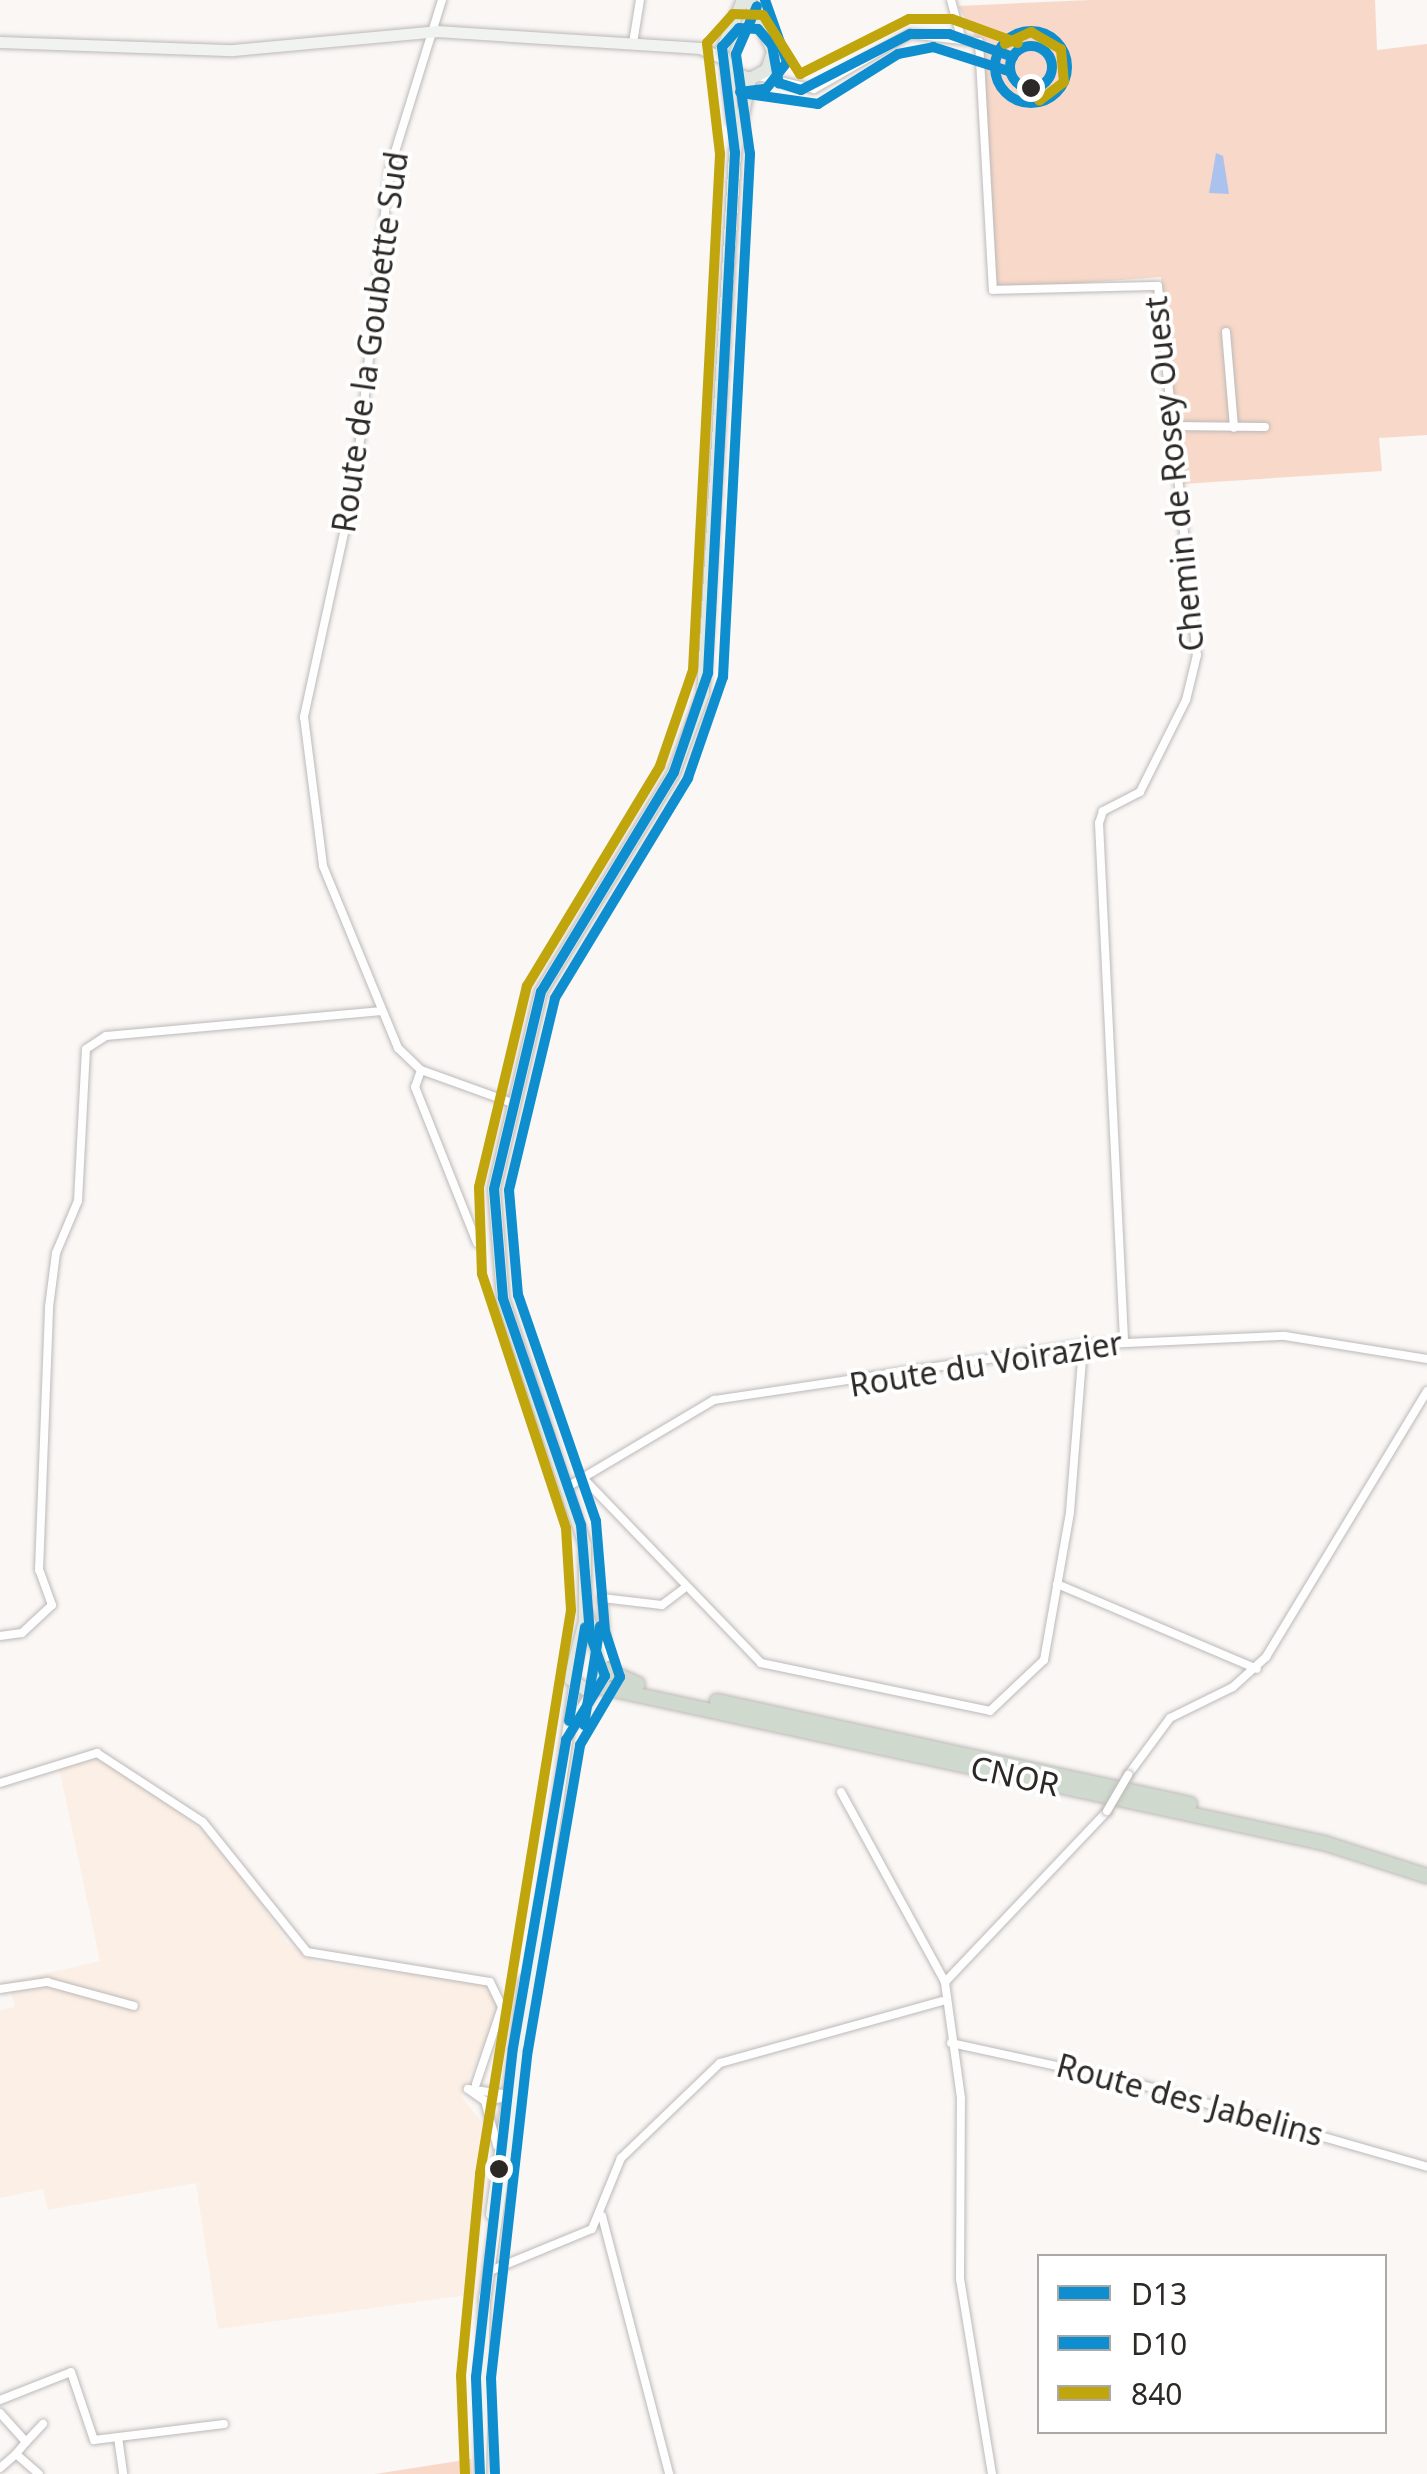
<!DOCTYPE html>
<style>
body{margin:0}
#map{position:relative;width:1427px;height:2474px;overflow:hidden;background:#faf7f5;font-family:"Noto Sans",sans-serif}
div>[style]{position:absolute}
.medical>*{inset:0;background:#fcf0e6}
.green>*{inset:0;background:#f8d9c9}
.water>*{inset:0;background:#aac2ed}
.roads{filter:drop-shadow(0 0 2px #bdb9b8) drop-shadow(0 0 2px #bdb9b8)}
.street>*{height:8px;margin:-4px;padding:0 4px;transform-origin:4px;border-radius:4px;background:#fefefe}
.secondary>*{height:11px;margin:-5.5px;padding:0 5.5px;transform-origin:5.5px;border-radius:5.5px;background:#f0f3ef}
.primary>*{height:12px;margin:-6px;padding:0 6px;transform-origin:6px;border-radius:6px;background:#e2e8e1}
.highway>*{height:14px;margin:-7px;padding:0 7px;transform-origin:7px;border-radius:7px;background:#cfd9cd}
.bridges{filter:drop-shadow(0 0 2px #bdb9b8) drop-shadow(0 0 2px #bdb9b8)}
.street-bridge>*{height:8px;margin:-4px;padding:0 4px;transform-origin:4px;border-radius:4px;background:#fefefe}
.bus-1>*{height:10px;margin:-5px;padding:0 5px;transform-origin:5px;border-radius:5px;background:#0e8ece}
.bus-1>.ring{margin:-5px;padding:0;box-sizing:content-box;background:none;border:10px solid #0e8ece;border-radius:50%}
.bus-2>*{height:10px;margin:-5px;padding:0 5px;transform-origin:5px;border-radius:5px;background:#0e8ece}
.bus-2>.ring{margin:-5px;padding:0;box-sizing:content-box;background:none;border:10px solid #0e8ece;border-radius:50%}
.bus-3>*{height:10px;margin:-5px;padding:0 5px;transform-origin:5px;border-radius:5px;background:#c0a50c}
.dots>*{width:28px;height:28px;translate:-50% -50%;box-sizing:border-box;border:5px solid #fff;border-radius:50%}
span{translate:-50% -50%;white-space:nowrap;text-align:center;line-height:1.15;-webkit-text-stroke:8px #fff;paint-order:stroke}
.street-label{font-size:32px;color:#2c2826}
.legend{position:absolute;left:1037px;top:2254px;width:350px;height:180px;box-sizing:border-box;background:#fff;border:2px solid #aba9a8;margin:0;padding:12px 18px;list-style:none;font-size:30px;color:#2c2826}
.legend li{display:flex;align-items:center;gap:20px;height:50px}
.legend b{width:50px;border:2px solid #aba9a8}
</style>
<div id="map">
<div class="medical">
<i style="clip-path:polygon(96px 1756px,152px 1788px,230px 1855px,287px 1943px,317px 1963px,491px 1984px,500px 2008px,461px 2096px,490px 2132px,476px 2294px,218px 2329px,196px 2183px,48px 2210px,43px 2189px,0 2198px,0 2010px,15px 2007px,8px 1982px,100px 1961px,59px 1768px)"></i>
</div>
<div class="green">
<i style="clip-path:polygon(1090px 0,1375px 0,1377px 50px,1427px 44px,1427px 435px,1379px 438px,1382px 471px,1182px 484px,1161px 277px,1001px 289px,995px 282px,983px 49px,998px 47px,975px 36px,958px 6px)"></i>
<i style="clip-path:polygon(471px 2459px,472px 2474px,375px 2474px)"></i>
</div>
<div class="water">
<i style="clip-path:polygon(1216px 153px,1223px 156px,1229px 194px,1209px 193px)"></i>
</div>
<div class="roads">
<div class="street">
<i style="left:442px;top:0;width:176px;rotate:107.2deg"></i>
<i style="left:390px;top:168px;width:312px;rotate:96.3deg"></i>
<i style="left:356px;top:478px;width:245px;rotate:102.3deg"></i>
<i style="left:304px;top:717px;width:150px;rotate:82.7deg"></i>
<i style="left:323px;top:866px;width:197px;rotate:67.6deg"></i>
<i style="left:398px;top:1048px;width:32px;rotate:44deg"></i>
<i style="left:421px;top:1070px;width:95px;rotate:19.8deg"></i>
<i style="left:951px;top:0;width:38px;rotate:75deg"></i>
<i style="left:633px;top:43px;width:44px;rotate:-80.8deg"></i>
<i style="left:758px;top:76px;width:57px;rotate:13.1deg"></i>
<i style="left:814px;top:89px;width:111px;rotate:-29.8deg"></i>
<i style="left:910px;top:34px;width:69px;rotate:6.6deg"></i>
<i style="left:979px;top:42px;width:248px;rotate:86.8deg"></i>
<i style="left:993px;top:290px;width:165px;rotate:-1.4deg"></i>
<i style="left:1158px;top:286px;width:371px;rotate:84deg"></i>
<i style="left:1197px;top:655px;width:46px;rotate:103.7deg"></i>
<i style="left:1186px;top:700px;width:103px;rotate:116.6deg"></i>
<i style="left:1140px;top:792px;width:42px;rotate:152.8deg"></i>
<i style="left:1103px;top:811px;width:13px;rotate:108deg"></i>
<i style="left:1099px;top:823px;width:518px;rotate:87.23deg"></i>
<i style="left:1226px;top:332px;width:96px;rotate:85.2deg"></i>
<i style="left:1172px;top:426px;width:93px;rotate:0.6deg"></i>
<i style="left:421px;top:1070px;width:18px;rotate:109deg"></i>
<i style="left:415px;top:1087px;width:168px;rotate:68.3deg"></i>
<i style="left:585px;top:1480px;width:254px;rotate:46.1deg"></i>
<i style="left:761px;top:1663px;width:234px;rotate:11.8deg"></i>
<i style="left:990px;top:1711px;width:74px;rotate:-43.4deg"></i>
<i style="left:1044px;top:1660px;width:150px;rotate:-80deg"></i>
<i style="left:1070px;top:1512px;width:168px;rotate:-85.5deg"></i>
<i style="left:569px;top:1486px;width:169px;rotate:-30.7deg"></i>
<i style="left:714px;top:1400px;width:373px;rotate:-8.5deg"></i>
<i style="left:1083px;top:1345px;width:202px;rotate:-2.6deg"></i>
<i style="left:1285px;top:1336px;width:144px;rotate:9.2deg"></i>
<i style="left:1057px;top:1584px;width:217px;rotate:23deg"></i>
<i style="left:0;top:1636px;width:22px;rotate:-8deg"></i>
<i style="left:22px;top:1633px;width:41px;rotate:-43deg"></i>
<i style="left:52px;top:1605px;width:37px;rotate:-110deg"></i>
<i style="left:39px;top:1570px;width:263px;rotate:-87.8deg"></i>
<i style="left:49px;top:1307px;width:54px;rotate:-82.6deg"></i>
<i style="left:56px;top:1253px;width:56px;rotate:-67.1deg"></i>
<i style="left:78px;top:1201px;width:152px;rotate:-87deg"></i>
<i style="left:86px;top:1049px;width:24px;rotate:-33deg"></i>
<i style="left:106px;top:1036px;width:277px;rotate:-5.2deg"></i>
<i style="left:607px;top:1657px;width:59px;rotate:-94.8deg"></i>
<i style="left:602px;top:1598px;width:60px;rotate:6.7deg"></i>
<i style="left:662px;top:1605px;width:26px;rotate:-37deg"></i>
<i style="left:1128px;top:1775px;width:71px;rotate:-53.6deg"></i>
<i style="left:1170px;top:1718px;width:70px;rotate:-26.2deg"></i>
<i style="left:1233px;top:1687px;width:45px;rotate:-42.3deg"></i>
<i style="left:1266px;top:1657px;width:311px;rotate:-58.8deg"></i>
<i style="left:0;top:1783px;width:102px;rotate:-17.2deg"></i>
<i style="left:97px;top:1753px;width:126px;rotate:33.1deg"></i>
<i style="left:203px;top:1822px;width:166px;rotate:51.3deg"></i>
<i style="left:307px;top:1952px;width:185px;rotate:9.3deg"></i>
<i style="left:490px;top:1982px;width:28px;rotate:64deg"></i>
<i style="left:502px;top:2007px;width:81px;rotate:108.7deg"></i>
<i style="left:841px;top:1792px;width:217px;rotate:61.3deg"></i>
<i style="left:0;top:1989px;width:48px;rotate:-8.5deg"></i>
<i style="left:47px;top:1982px;width:90px;rotate:15.4deg"></i>
<i style="left:951px;top:2043px;width:188px;rotate:12.3deg"></i>
<i style="left:1135px;top:2083px;width:304px;rotate:16deg"></i>
<i style="left:507px;top:2097px;width:22px;rotate:170deg"></i>
<i style="left:485px;top:2101px;width:21px;rotate:-145deg"></i>
<i style="left:468px;top:2089px;width:42px;rotate:8.1deg"></i>
<i style="left:485px;top:2101px;width:46px;rotate:74.7deg"></i>
<i style="left:602px;top:2216px;width:267px;rotate:75.4deg"></i>
<i style="left:490px;top:2271px;width:110px;rotate:-22.4deg"></i>
<i style="left:592px;top:2229px;width:77px;rotate:-67.8deg"></i>
<i style="left:621px;top:2158px;width:137px;rotate:-43.8deg"></i>
<i style="left:720px;top:2063px;width:230px;rotate:-15.6deg"></i>
<i style="left:0;top:2400px;width:76px;rotate:-21.5deg"></i>
<i style="left:71px;top:2372px;width:72px;rotate:71.3deg"></i>
<i style="left:94px;top:2440px;width:131px;rotate:-7deg"></i>
<i style="left:0;top:2413px;width:39px;rotate:48deg"></i>
<i style="left:26px;top:2442px;width:16px;rotate:130deg"></i>
<i style="left:16px;top:2454px;width:30px;rotate:41deg"></i>
<i style="left:118px;top:2437px;width:37px;rotate:82deg"></i>
<i style="left:26px;top:2442px;width:25px;rotate:-47deg"></i>
<i style="left:0;top:2468px;width:21px;rotate:-41deg"></i>
<i style="left:992px;top:2474px;width:198px;rotate:-99.3deg"></i>
<i style="left:960px;top:2279px;width:181px;rotate:-89.7deg"></i>
<i style="left:961px;top:2098px;width:117px;rotate:-97.9deg"></i>
<i style="left:945px;top:1982px;width:236px;rotate:-46.5deg"></i>
</div>
<div class="secondary">
<i style="left:0;top:42px;width:233px;rotate:2deg"></i>
<i style="left:233px;top:50px;width:204px;rotate:-5.3deg"></i>
<i style="left:436px;top:31px;width:265px;rotate:3.7deg"></i>
<i style="left:700px;top:48px;width:24px;rotate:24deg"></i>
<i style="left:573px;top:1722px;width:34px;rotate:-58deg"></i>
<i style="left:491px;top:2214px;width:236px;rotate:-82deg"></i>
<i style="left:484px;top:2300px;width:620px;rotate:-81.65deg"></i>
<i style="left:480px;top:2474px;width:177px;rotate:-88.7deg"></i>
</div>
<div class="primary">
<i style="left:743px;top:0;width:56px;rotate:112.9deg"></i>
<i style="left:721px;top:52px;width:24px;rotate:62deg"></i>
<i style="left:732px;top:73px;width:19px;rotate:18deg"></i>
<i style="left:750px;top:79px;width:19px;rotate:-28deg"></i>
<i style="left:767px;top:70px;width:20px;rotate:-72deg"></i>
<i style="left:773px;top:51px;width:56px;rotate:-115.2deg"></i>
<i style="left:727px;top:69px;width:52px;rotate:83.4deg"></i>
<i style="left:586px;top:1611px;width:68px;rotate:73.7deg"></i>
<i style="left:605px;top:1676px;width:22px;rotate:129deg"></i>
<i style="left:591px;top:1693px;width:25px;rotate:-146deg"></i>
<i style="left:570px;top:1679px;width:61px;rotate:-75.7deg"></i>
<i style="left:585px;top:1620px;width:75px;rotate:-90deg"></i>
<i style="left:585px;top:1545px;width:260px;rotate:-108.4deg"></i>
<i style="left:503px;top:1298px;width:109px;rotate:-94.7deg"></i>
<i style="left:494px;top:1189px;width:203px;rotate:-76.6deg"></i>
<i style="left:541px;top:992px;width:257px;rotate:-58.8deg"></i>
<i style="left:674px;top:772px;width:83px;rotate:-69.6deg"></i>
<i style="left:703px;top:694px;width:542px;rotate:-86.61deg"></i>
<i style="left:735px;top:153px;width:76px;rotate:-78.5deg"></i>
</div>
<div class="highway">
<i style="left:604px;top:1669px;width:37px;rotate:24deg"></i>
<i style="left:601px;top:1687px;width:740px;rotate:12.18deg"></i>
<i style="left:1324px;top:1843px;width:108px;rotate:17.8deg"></i>
<i style="left:717px;top:1701px;width:484px;rotate:12.3deg"></i>
</div>
</div>
<div class="bridges">
<div class="street-bridge">
<i style="left:1107px;top:1811px;width:42px;rotate:-59.7deg"></i>
</div>
</div>
<div class="bus-1">
<i class="ring" style="left:1010px;top:46px;width:32px;height:32px"></i>
<i style="left:569px;top:1721px;width:95px;rotate:-80.3deg"></i>
<i style="left:480px;top:2474px;width:97px;rotate:-92.4deg"></i>
<i style="left:476px;top:2377px;width:331px;rotate:-83.6deg"></i>
<i style="left:513px;top:2048px;width:313px;rotate:-80.2deg"></i>
<i style="left:566px;top:1740px;width:75px;rotate:-58.6deg"></i>
<i style="left:605px;top:1676px;width:45px;rotate:-109.7deg"></i>
<i style="left:590px;top:1634px;width:109px;rotate:-94.7deg"></i>
<i style="left:581px;top:1525px;width:240px;rotate:-109deg"></i>
<i style="left:503px;top:1298px;width:109px;rotate:-94.7deg"></i>
<i style="left:494px;top:1189px;width:203px;rotate:-76.6deg"></i>
<i style="left:541px;top:992px;width:257px;rotate:-58.8deg"></i>
<i style="left:674px;top:772px;width:105px;rotate:-71deg"></i>
<i style="left:708px;top:673px;width:521px;rotate:-87.03deg"></i>
<i style="left:735px;top:153px;width:107px;rotate:-97deg"></i>
<i style="left:722px;top:47px;width:25px;rotate:-48deg"></i>
<i style="left:739px;top:28px;width:19px;rotate:3deg"></i>
<i style="left:758px;top:29px;width:21px;rotate:49deg"></i>
<i style="left:772px;top:45px;width:39px;rotate:80deg"></i>
<i style="left:779px;top:83px;width:23px;rotate:18deg"></i>
<i style="left:801px;top:90px;width:123px;rotate:-27.2deg"></i>
<i style="left:910px;top:34px;width:39px"></i>
<i style="left:949px;top:34px;width:68px;rotate:19.8deg"></i>
</div>
<div class="bus-2">
<i class="ring" style="left:995px;top:31px;width:62px;height:62px"></i>
<i style="left:740px;top:92px;width:26px;rotate:-7deg"></i>
<i style="left:766px;top:89px;width:34px;rotate:-52deg"></i>
<i style="left:787px;top:62px;width:66px;rotate:-109.5deg"></i>
<i style="left:748px;top:94px;width:71px;rotate:8.1deg"></i>
<i style="left:818px;top:104px;width:94px;rotate:-32deg"></i>
<i style="left:898px;top:54px;width:36px;rotate:-11deg"></i>
<i style="left:933px;top:47px;width:79px;rotate:17.7deg"></i>
<i style="left:584px;top:1725px;width:100px;rotate:-80.8deg"></i>
<i style="left:495px;top:2473px;width:95px;rotate:-92.4deg"></i>
<i style="left:491px;top:2378px;width:330px;rotate:-83.6deg"></i>
<i style="left:528px;top:2050px;width:309px;rotate:-80.3deg"></i>
<i style="left:580px;top:1745px;width:79px;rotate:-59.5deg"></i>
<i style="left:620px;top:1677px;width:48px;rotate:-108.1deg"></i>
<i style="left:605px;top:1631px;width:110px;rotate:-94.7deg"></i>
<i style="left:596px;top:1521px;width:239px;rotate:-109deg"></i>
<i style="left:518px;top:1295px;width:105px;rotate:-94.9deg"></i>
<i style="left:509px;top:1190px;width:197px;rotate:-76.5deg"></i>
<i style="left:555px;top:998px;width:257px;rotate:-58.8deg"></i>
<i style="left:688px;top:778px;width:107px;rotate:-70.9deg"></i>
<i style="left:723px;top:677px;width:524px;rotate:-87.04deg"></i>
<i style="left:750px;top:154px;width:101px;rotate:-98deg"></i>
<i style="left:736px;top:54px;width:52px;rotate:-66.4deg"></i>
</div>
<div class="bus-3">
<i style="left:1005px;top:44px;width:29px;rotate:-25deg"></i>
<i style="left:1031px;top:32px;width:34px;rotate:30deg"></i>
<i style="left:1061px;top:49px;width:33px;rotate:85deg"></i>
<i style="left:1064px;top:82px;width:31px;rotate:143deg"></i>
<i style="left:465px;top:2474px;width:98px;rotate:-92.3deg"></i>
<i style="left:461px;top:2376px;width:203px;rotate:-84.6deg"></i>
<i style="left:480px;top:2174px;width:571px;rotate:-80.83deg"></i>
<i style="left:571px;top:1610px;width:82px;rotate:-93.5deg"></i>
<i style="left:566px;top:1528px;width:268px;rotate:-108.3deg"></i>
<i style="left:482px;top:1274px;width:87px;rotate:-92deg"></i>
<i style="left:479px;top:1187px;width:207px;rotate:-76.6deg"></i>
<i style="left:527px;top:986px;width:257px;rotate:-58.8deg"></i>
<i style="left:660px;top:766px;width:102px;rotate:-71deg"></i>
<i style="left:693px;top:670px;width:517px;rotate:-87deg"></i>
<i style="left:720px;top:154px;width:112px;rotate:-96.7deg"></i>
<i style="left:707px;top:43px;width:39px;rotate:-48deg"></i>
<i style="left:733px;top:14px;width:30px;rotate:2deg"></i>
<i style="left:763px;top:15px;width:70px;rotate:57.9deg"></i>
<i style="left:800px;top:74px;width:122px;rotate:-26.8deg"></i>
<i style="left:909px;top:19px;width:43px"></i>
<i style="left:952px;top:19px;width:70px;rotate:20deg"></i>
</div>
<div class="dots">
<i style="left:1031px;top:88px;background:#2c2826"></i>
<i style="left:499px;top:2169px;background:#2c2826"></i>
</div>
<div class="street-label">
<span style="left:370px;top:342px;rotate:-82deg">Route de la Goubette Sud</span>
<span style="left:1174px;top:474px;rotate:-96deg">Chemin de Rosey Ouest</span>
<span style="left:986px;top:1364px;rotate:-9deg">Route du Voirazier</span>
<span style="left:1015px;top:1776px;rotate:12deg">CNOR</span>
<span style="left:1190px;top:2100px;rotate:15deg">Route des Jabelins</span>
</div>
<ul class="legend">
<li><b style="height:12px;background:#0e8ece"></b>D13</li>
<li><b style="height:12px;background:#0e8ece"></b>D10</li>
<li><b style="height:12px;background:#c0a50c"></b>840</li>
</ul>
</div>
